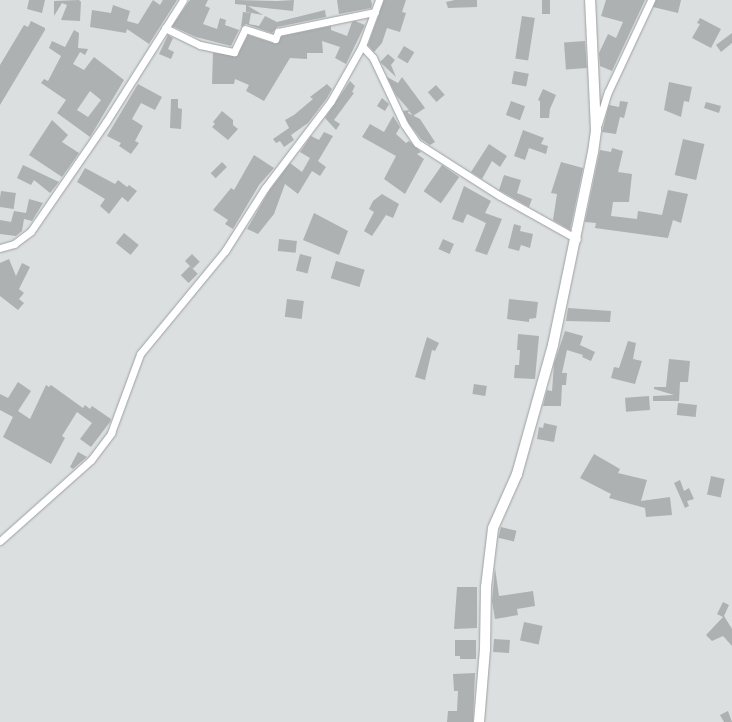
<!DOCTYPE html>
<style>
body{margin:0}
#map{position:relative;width:732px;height:722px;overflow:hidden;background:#dbdfe0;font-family:Mulish,sans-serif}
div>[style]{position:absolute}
.building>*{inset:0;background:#adb1b1;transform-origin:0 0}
.roads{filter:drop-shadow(0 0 1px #9ca0a0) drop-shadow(0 0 1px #9ca0a0)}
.street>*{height:7px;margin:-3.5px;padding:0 3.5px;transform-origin:3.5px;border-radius:3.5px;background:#fff}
.secondary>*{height:10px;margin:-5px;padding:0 5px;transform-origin:5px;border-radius:5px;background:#fff}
span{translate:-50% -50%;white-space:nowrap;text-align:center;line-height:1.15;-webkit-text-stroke:3.5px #fff;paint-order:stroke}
</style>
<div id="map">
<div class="building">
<i style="clip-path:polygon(29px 0,45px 0,42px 13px,27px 9px)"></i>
<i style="clip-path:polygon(79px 0,81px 2px,80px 21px,61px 20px,67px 5px,62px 3px,54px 16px,54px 1px)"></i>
<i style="clip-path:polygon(153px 0,160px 5px,163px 0,177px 0,149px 44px,127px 29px,126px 33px,90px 27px,92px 10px,111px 13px,113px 5px,130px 11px,127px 21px,138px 24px)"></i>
<i style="clip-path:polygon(190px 0,208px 0,205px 6px,210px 8px,203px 24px,217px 29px,220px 18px,226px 20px,225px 25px,239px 30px,231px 46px,196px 37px,172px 26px)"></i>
<i style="clip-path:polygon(235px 0,277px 1px,294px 0,293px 11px,248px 6px,263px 15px,246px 12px,246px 5px,235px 4px)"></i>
<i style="clip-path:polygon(337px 0,371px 0,372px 5px,371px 8px,339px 14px)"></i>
<i style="clip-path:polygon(384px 0,406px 0,402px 12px,406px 13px,400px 32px,387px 28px,382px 43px,374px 52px,368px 45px)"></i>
<i style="clip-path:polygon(455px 0,477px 0,477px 7px,448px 8px,446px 2px)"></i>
<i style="left:542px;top:0;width:8px;height:14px"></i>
<i style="clip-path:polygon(606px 0,645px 0,612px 71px,600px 66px,599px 53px,608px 34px,616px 38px,623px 22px,601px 16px)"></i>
<i style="clip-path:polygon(656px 0,681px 0,678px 13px,653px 7px)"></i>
<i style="clip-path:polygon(325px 10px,326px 17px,277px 27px,272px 33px,246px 24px,241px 27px,243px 12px,251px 13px,249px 24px,259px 26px,265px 16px,277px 22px)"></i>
<i style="left:522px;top:16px;width:13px;height:43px;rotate:9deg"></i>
<i style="clip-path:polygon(700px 18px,721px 29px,711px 48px,692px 38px,700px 24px,697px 23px)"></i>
<i style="clip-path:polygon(31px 21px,45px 28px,45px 30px,0 105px,0 65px,24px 25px,28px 27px)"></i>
<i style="clip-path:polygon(355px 21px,365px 25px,346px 64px,335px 58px,340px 47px,322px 41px,323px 53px,307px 53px,307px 59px,290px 58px,264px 101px,246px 91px,249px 85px,235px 79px,234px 84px,212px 84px,213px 53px,237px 56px,248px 35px,276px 44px,282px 36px,331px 26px,331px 30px,347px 36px,352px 22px)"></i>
<i style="clip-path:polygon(evenodd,74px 30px,79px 33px,78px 48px,88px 49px,85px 55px,80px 52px,73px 64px,84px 70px,94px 57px,124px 80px,90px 137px,57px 113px,66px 100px,41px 83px,44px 79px,48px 81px,61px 56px,49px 48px,52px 41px,65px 47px,74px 30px,90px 91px,101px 100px,88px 117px,77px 110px,90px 91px)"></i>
<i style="clip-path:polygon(732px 33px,732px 43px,721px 52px,716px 45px)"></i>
<i style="clip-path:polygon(168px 35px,173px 38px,168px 49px,174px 52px,171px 59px,159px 54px)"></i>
<i style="left:585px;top:41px;width:27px;height:21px;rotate:86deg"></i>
<i style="left:404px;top:46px;width:12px;height:13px;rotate:31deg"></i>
<i style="clip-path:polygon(388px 54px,395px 60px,391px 65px,396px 77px,380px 62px)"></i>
<i style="left:514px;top:71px;width:15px;height:13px;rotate:11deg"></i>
<i style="clip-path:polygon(387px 77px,398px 83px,402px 77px,425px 108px,413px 116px,409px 111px,408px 113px,420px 119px,435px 142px,430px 145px,421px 139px,408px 122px,403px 111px,409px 110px,396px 95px)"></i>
<i style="clip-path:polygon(350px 81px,355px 86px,352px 92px,354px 93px,334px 120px,340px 124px,336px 130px,325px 118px)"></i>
<i style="clip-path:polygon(669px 82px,692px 87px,689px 102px,684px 101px,681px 117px,664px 110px)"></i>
<i style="clip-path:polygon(138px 84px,162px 97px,155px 110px,141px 103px,132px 119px,143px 126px,135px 141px,139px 143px,131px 154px,119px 146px,121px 143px,107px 136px)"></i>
<i style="clip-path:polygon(327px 84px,332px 89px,327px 98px,308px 123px,291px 135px,294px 140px,284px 147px,280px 141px,276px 143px,273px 139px,289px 128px,285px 120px,294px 115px,313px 99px,310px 97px)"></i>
<i style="left:436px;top:85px;width:13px;height:11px;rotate:48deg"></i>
<i style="clip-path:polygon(543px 89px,556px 95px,550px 109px,549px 118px,540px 118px,540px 101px,538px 100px)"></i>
<i style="clip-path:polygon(382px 98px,389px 104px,385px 111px,377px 106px)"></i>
<i style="clip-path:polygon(171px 99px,178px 99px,178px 108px,182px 109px,181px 129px,170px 128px)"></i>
<i style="left:511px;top:101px;width:15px;height:15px;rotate:20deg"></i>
<i style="clip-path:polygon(620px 101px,628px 102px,624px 118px,620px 117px,616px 134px,602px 132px,609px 105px,619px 107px)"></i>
<i style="clip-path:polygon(706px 102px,721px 106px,719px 113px,704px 108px)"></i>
<i style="clip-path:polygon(222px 111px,233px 120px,233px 125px,238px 129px,228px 140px,212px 127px,215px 124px,213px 122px)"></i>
<i style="clip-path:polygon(393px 116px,400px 127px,396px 134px,406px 143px,409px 141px,421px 152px,417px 154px,424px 159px,405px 194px,384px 179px,396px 156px,362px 137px,370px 124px,384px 132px)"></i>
<i style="clip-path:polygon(52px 120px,68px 135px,62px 142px,79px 153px,62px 177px,29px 155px)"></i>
<i style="clip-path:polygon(523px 130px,544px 138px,541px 144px,548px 146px,546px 154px,529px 148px,525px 160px,514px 156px)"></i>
<i style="clip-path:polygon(324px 132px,333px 136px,318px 161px,326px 167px,320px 176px,312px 171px,298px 194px,285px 184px,274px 214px,258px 234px,247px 229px,269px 191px,290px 163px,302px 172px,310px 158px,300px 152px,311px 136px,319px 140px)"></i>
<i style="left:683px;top:139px;width:22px;height:37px;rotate:13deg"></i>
<i style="clip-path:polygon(489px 144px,507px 156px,500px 167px,492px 161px,482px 179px,471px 172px)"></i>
<i style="clip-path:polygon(612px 148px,623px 151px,618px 172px,632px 174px,629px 202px,613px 202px,611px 216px,637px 219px,638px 211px,662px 215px,668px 190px,688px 194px,681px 223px,673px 220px,668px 238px,595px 228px,596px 223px,585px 222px,600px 150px,611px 152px)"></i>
<i style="clip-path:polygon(254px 155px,274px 168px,259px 185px,233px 229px,225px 224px,228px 220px,213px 210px,231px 188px,234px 190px)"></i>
<i style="left:222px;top:162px;width:7px;height:16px;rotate:45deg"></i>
<i style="clip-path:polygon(561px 162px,583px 168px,570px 230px,553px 220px,557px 194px,551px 193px)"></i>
<i style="clip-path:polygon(23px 165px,59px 182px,50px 193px,34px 180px,31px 185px,17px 178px)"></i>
<i style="left:442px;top:165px;width:21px;height:32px;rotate:35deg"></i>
<i style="clip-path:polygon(85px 168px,115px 184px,118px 180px,127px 187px,129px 185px,137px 191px,128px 202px,122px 197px,109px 214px,100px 206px,105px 199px,77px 182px)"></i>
<i style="clip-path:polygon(504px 175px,521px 180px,517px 193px,532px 199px,529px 207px,499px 190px)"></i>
<i style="clip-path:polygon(464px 186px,491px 201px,485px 213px,502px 219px,487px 255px,475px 251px,486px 223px,467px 214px,463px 223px,452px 219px)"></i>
<i style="left:1px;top:191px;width:15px;height:16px;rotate:8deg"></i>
<i style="clip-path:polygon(382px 194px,399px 204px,393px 218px,386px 215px,372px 236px,364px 231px,374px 212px,369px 209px,373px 201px)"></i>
<i style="clip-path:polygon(29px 199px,43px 203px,32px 221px,24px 219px,22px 231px,16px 236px,0 234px,0 220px,11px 222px,14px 211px,26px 213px)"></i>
<i style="clip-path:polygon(314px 213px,348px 231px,339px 255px,303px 240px)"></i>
<i style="clip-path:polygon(514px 224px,521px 226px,520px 231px,533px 234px,530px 248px,521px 245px,519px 251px,508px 248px)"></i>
<i style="left:124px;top:233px;width:19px;height:13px;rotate:39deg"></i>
<i style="left:279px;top:239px;width:18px;height:12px;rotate:6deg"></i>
<i style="left:443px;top:239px;width:12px;height:11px;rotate:24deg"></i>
<i style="left:192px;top:254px;width:11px;height:10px;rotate:45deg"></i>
<i style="left:300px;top:254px;width:12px;height:17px;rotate:14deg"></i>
<i style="clip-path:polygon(9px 259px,16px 276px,22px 263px,30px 267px,19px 289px,24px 293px,19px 299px,24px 303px,18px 310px,0 296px,0 263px)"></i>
<i style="left:336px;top:261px;width:30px;height:18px;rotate:17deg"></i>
<i style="left:190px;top:266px;width:11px;height:13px;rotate:45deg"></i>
<i style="left:287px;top:299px;width:17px;height:18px;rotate:7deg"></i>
<i style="clip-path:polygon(509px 299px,538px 302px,536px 318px,529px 319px,529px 322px,507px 319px)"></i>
<i style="clip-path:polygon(568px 308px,611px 311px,610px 322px,566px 321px)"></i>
<i style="clip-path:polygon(565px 331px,583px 336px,580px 345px,595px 352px,591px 361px,582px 357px,583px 355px,567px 350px,562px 373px,567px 373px,566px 385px,562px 385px,561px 406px,543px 406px,547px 390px,552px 391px,554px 364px)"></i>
<i style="clip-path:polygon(518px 334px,539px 336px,535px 379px,514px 378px,515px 365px,519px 365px,520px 350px,517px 350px)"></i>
<i style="clip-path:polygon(427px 337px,439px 343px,435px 351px,432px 350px,425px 380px,415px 377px)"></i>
<i style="clip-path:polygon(628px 341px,636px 343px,633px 359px,642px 361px,635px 384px,611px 378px,614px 367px,619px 368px)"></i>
<i style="clip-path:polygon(669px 359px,690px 361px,688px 382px,680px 382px,679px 401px,653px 401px,653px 396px,674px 395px,654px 389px,654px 387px,666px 387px)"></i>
<i style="clip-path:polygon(18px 382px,31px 391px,18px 411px,30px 419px,46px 385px,49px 387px,51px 385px,83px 408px,85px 405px,90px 409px,92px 406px,111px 419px,110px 422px,91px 447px,80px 439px,92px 423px,77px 412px,62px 436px,65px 438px,51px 464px,3px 437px,13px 417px,0 410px,0 394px,8px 398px)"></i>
<i style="left:474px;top:384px;width:13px;height:10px;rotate:9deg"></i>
<i style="left:649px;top:396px;width:14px;height:24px;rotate:86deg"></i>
<i style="left:678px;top:403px;width:19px;height:12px;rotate:6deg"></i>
<i style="clip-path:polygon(544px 423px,557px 426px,554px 442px,537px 439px,539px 427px,543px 428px)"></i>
<i style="clip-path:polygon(78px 452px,87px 457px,73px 469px,70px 467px)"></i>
<i style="clip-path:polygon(594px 454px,620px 469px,618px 473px,647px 480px,641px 501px,670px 497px,672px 515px,646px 517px,645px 508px,609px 498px,611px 494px,580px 478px)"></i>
<i style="left:711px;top:476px;width:14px;height:19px;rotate:12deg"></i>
<i style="clip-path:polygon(680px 480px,684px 491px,689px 488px,694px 499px,687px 501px,689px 506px,685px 508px,674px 483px)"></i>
<i style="left:501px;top:527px;width:16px;height:11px;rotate:14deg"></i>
<i style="clip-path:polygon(495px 568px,499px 596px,533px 591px,535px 606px,517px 609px,518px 615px,495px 619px,492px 601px)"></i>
<i style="clip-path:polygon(457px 587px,477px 587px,477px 628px,454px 629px)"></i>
<i style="clip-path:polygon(723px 602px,729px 605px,724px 616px,732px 629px,732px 646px,723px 636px,712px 641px,706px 635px,723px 617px,717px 614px)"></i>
<i style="left:524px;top:622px;width:19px;height:19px;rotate:12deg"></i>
<i style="left:494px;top:639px;width:16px;height:13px;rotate:4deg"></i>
<i style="clip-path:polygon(455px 640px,476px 640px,476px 659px,460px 659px,460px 656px,455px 656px)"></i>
<i style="clip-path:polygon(475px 673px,473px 722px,447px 722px,448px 711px,457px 711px,458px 691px,454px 691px,453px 674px)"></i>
<i style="clip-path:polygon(728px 711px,732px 722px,724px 722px,720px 715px)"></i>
</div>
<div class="roads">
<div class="street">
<i style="left:165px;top:28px;width:39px;rotate:26deg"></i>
<i style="left:200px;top:45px;width:35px;rotate:12deg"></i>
<i style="left:234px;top:52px;width:25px;rotate:-64deg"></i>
<i style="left:245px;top:29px;width:32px;rotate:18deg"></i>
<i style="left:275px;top:39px;width:8px;rotate:-67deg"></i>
<i style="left:278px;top:32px;width:99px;rotate:-11.7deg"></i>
<i style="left:362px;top:46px;width:16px;rotate:47deg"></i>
<i style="left:373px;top:58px;width:73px;rotate:64.8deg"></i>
<i style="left:404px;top:124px;width:23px;rotate:56deg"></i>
<i style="left:417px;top:143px;width:98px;rotate:32.6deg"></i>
<i style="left:500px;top:196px;width:88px;rotate:29.2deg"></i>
<i style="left:598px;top:124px;width:34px;rotate:-73deg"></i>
<i style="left:608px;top:92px;width:102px;rotate:-64.9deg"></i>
<i style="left:0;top:248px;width:15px;rotate:-16deg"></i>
<i style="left:14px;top:244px;width:21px;rotate:-37deg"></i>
<i style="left:31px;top:231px;width:132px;rotate:-55.5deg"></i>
<i style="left:106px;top:122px;width:144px;rotate:-57.7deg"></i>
<i style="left:0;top:541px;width:122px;rotate:-41.7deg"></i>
<i style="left:91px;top:460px;width:34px;rotate:-53deg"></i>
<i style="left:111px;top:433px;width:84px;rotate:-69.8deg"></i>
<i style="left:140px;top:354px;width:134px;rotate:-50.5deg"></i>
<i style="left:225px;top:251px;width:75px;rotate:-57.6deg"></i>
<i style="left:265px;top:188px;width:109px;rotate:-52.8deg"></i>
<i style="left:331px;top:101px;width:63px;rotate:-60.6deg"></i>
<i style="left:362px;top:46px;width:49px;rotate:-69.7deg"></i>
</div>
<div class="secondary">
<i style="left:479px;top:722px;width:73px;rotate:-85.3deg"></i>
<i style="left:485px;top:649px;width:62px;rotate:-89.1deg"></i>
<i style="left:486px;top:587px;width:59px;rotate:-83.2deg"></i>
<i style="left:493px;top:528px;width:59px;rotate:-66deg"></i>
<i style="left:517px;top:474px;width:134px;rotate:-74.4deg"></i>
<i style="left:553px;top:345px;width:197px;rotate:-78.3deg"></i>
<i style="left:593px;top:152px;width:22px;rotate:-82deg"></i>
<i style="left:596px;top:130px;width:130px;rotate:-92.6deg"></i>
</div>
</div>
</div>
